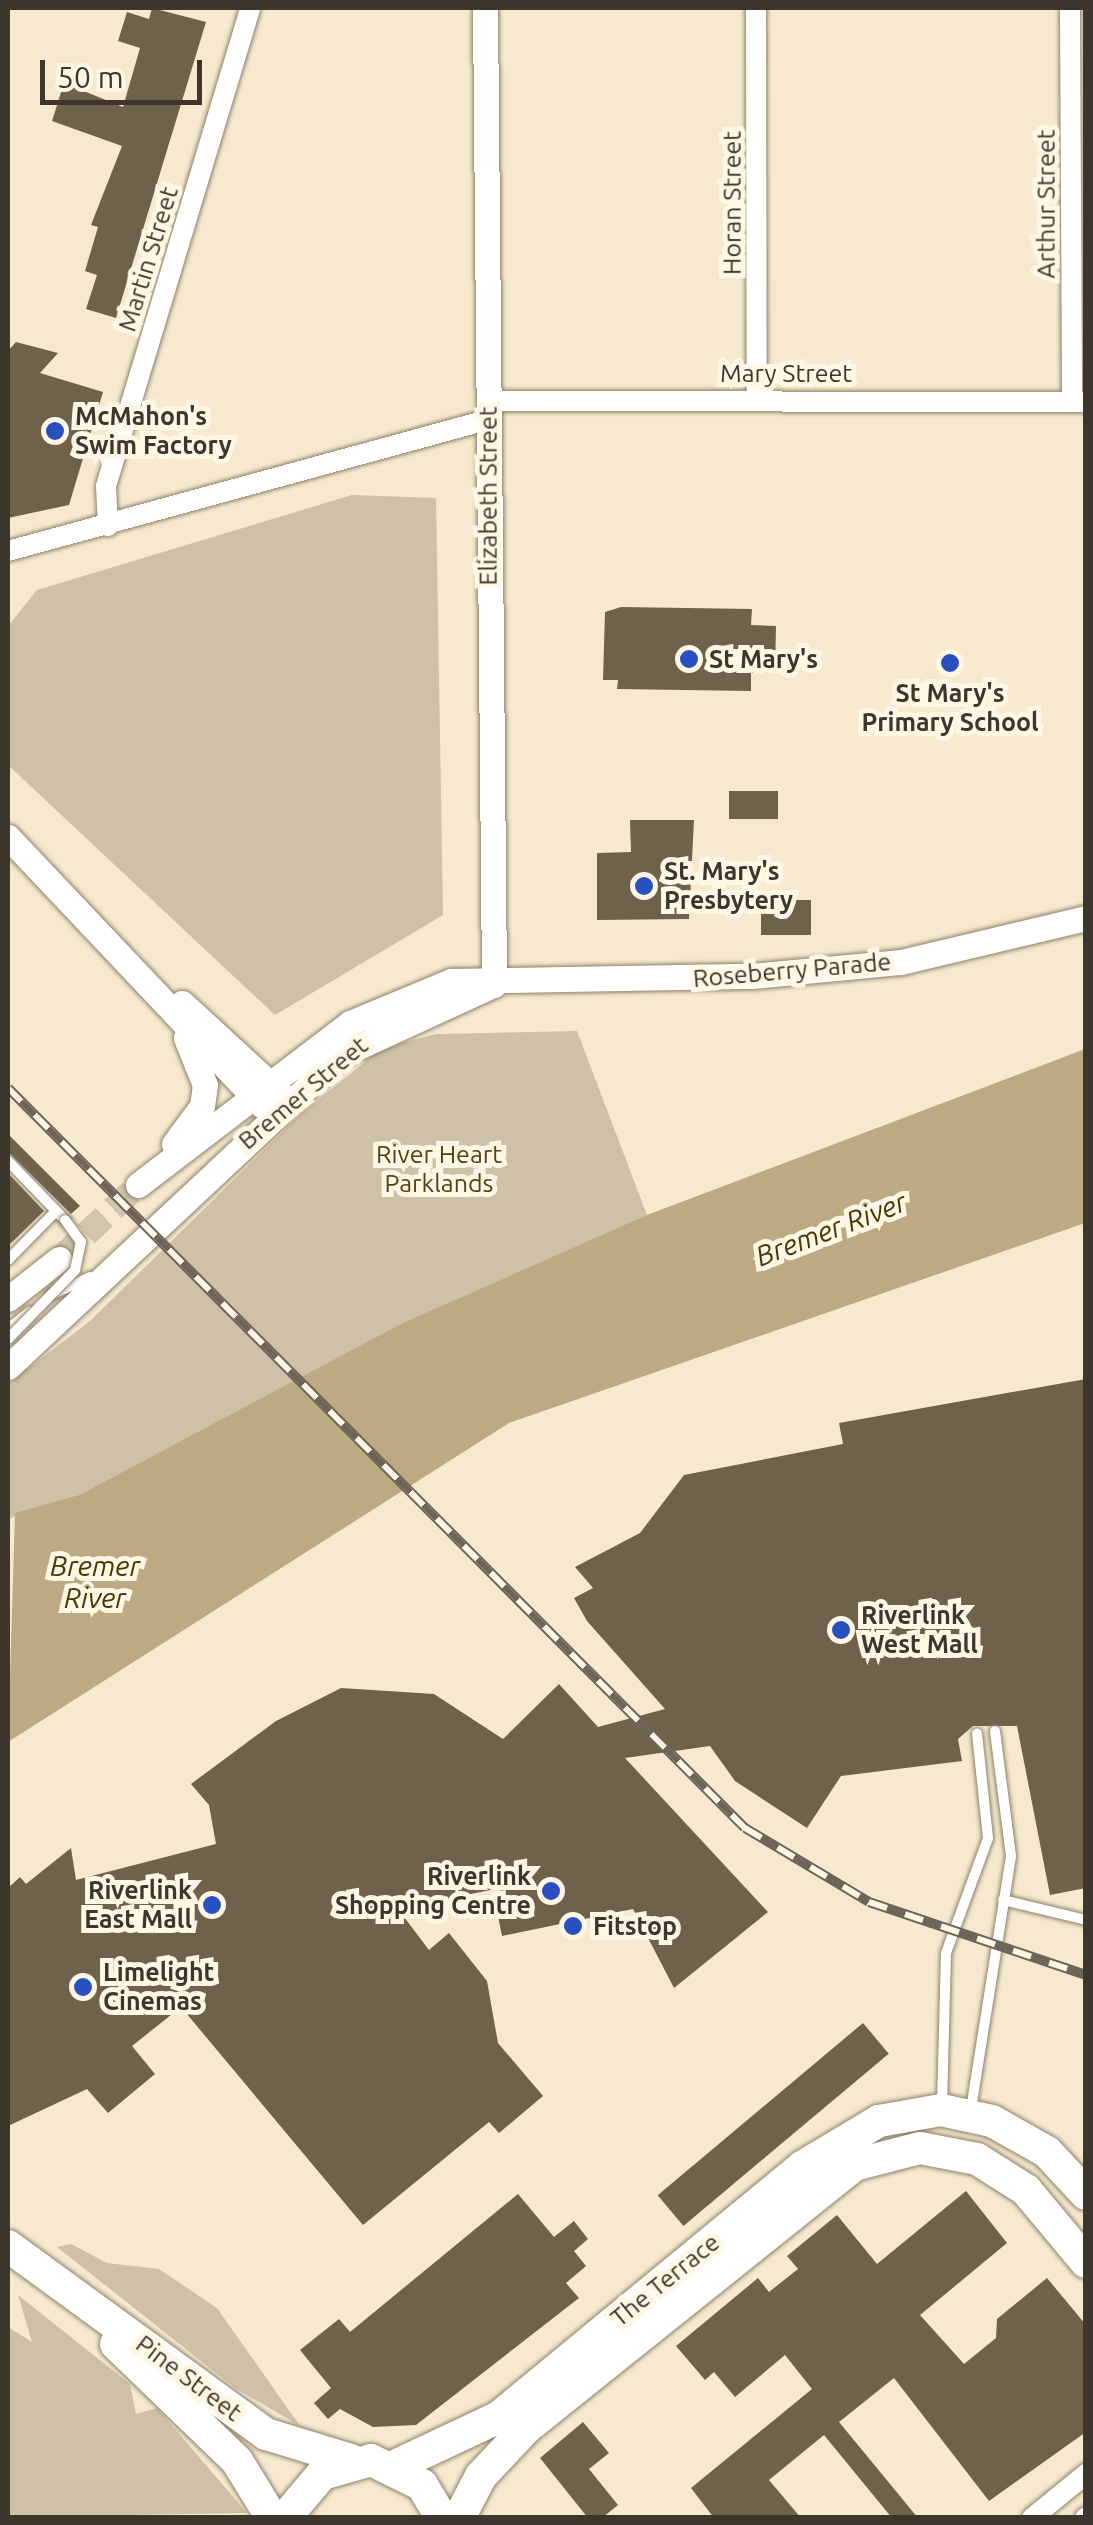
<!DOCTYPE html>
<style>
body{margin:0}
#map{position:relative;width:1093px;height:2525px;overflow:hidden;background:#f6e9ce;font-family:Ubuntu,sans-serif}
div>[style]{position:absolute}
.green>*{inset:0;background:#cec1a7}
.water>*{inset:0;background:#bdaa83}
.building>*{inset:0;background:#6e624b;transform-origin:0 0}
.tertiary-tunnel>*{height:25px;margin-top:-12.5px;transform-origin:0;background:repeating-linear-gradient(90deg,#d1c5ae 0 25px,transparent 0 37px)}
.roads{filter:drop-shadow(0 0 2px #8d8169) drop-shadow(0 0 2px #8d8169)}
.service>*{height:10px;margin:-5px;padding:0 5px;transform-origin:5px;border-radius:5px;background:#fff}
.minor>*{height:20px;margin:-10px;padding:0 10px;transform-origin:10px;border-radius:10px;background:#fff}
.tertiary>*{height:25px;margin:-12.5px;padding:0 12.5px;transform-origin:12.5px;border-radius:12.5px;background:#fff}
.primary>*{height:32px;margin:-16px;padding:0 16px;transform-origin:16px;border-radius:16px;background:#fff}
.rail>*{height:10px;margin-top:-5px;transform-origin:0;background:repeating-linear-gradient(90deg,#fef7e6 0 19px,#6d6557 0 38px);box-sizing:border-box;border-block:2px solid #6d6557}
.bridges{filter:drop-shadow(0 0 2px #8d8169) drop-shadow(0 0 2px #8d8169)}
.service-bridge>*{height:10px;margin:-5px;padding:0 5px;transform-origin:5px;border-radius:5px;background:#fff}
.dots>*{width:28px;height:28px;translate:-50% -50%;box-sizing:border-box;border:5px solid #fef7e6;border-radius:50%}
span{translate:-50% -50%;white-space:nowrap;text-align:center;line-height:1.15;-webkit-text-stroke:10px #fef7e6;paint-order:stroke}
.street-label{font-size:25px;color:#3c362c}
.poi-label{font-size:25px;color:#3c362c;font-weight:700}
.left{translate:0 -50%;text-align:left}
.right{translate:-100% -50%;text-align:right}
.park-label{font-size:25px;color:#564211}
.water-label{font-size:28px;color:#4c3703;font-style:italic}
.frame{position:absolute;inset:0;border:10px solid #3c362c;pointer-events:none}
.scale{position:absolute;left:40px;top:60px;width:162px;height:45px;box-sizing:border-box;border:5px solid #3c362c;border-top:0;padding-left:12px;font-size:30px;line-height:35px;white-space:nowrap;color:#3c362c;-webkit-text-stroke:8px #fef7e6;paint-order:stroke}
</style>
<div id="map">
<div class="green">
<i style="clip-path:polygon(352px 495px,436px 498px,443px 915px,275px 1015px,8px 765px,8px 626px,37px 590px)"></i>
<i style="clip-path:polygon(577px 1031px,647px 1215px,344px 1355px,79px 1495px,8px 1519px,8px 1384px,90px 1321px,303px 1112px,382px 1048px,436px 1034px)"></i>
<i style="clip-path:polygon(71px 2244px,107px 2263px,159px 2269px,217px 2308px,300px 2426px,235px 2388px,57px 2247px)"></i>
<i style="clip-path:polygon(18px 2295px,130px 2384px,136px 2414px,157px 2408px,247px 2513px,8px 2517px,8px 2327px,32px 2342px)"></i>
</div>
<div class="water">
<i style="clip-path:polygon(1085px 1049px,1085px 1223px,509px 1423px,8px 1742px,15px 1513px,79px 1495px,403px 1323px,647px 1215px)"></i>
</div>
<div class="building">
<i style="clip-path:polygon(152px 8px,206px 22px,116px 318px,86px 309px,97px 275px,85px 271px,98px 227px,91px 225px,122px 146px,52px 121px,64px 83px,123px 107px,140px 48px,118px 41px,127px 12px,149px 19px)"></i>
<i style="clip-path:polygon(16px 342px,58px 353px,40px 373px,103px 392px,69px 505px,8px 518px,8px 351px)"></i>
<i style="clip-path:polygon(621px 607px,752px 609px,751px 625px,776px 626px,775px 673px,751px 673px,751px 691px,617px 689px,618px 680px,603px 680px,605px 612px)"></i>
<i style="left:729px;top:791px;width:49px;height:28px"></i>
<i style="clip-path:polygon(630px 820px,694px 820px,689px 919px,597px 920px,597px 853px,631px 852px)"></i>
<i style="left:761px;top:900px;width:50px;height:35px"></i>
<i style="clip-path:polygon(8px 1134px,80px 1206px,71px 1214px,8px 1152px)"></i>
<i style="clip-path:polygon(8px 1173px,44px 1211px,8px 1246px)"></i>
<i style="clip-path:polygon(1086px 1379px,1086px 1888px,1050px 1895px,1017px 1726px,973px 1726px,958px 1739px,962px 1761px,841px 1776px,807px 1828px,735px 1781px,710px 1746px,625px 1758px,768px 1912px,674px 1988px,633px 1909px,502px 1936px,494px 1896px,505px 1887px,398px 1909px,429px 1950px,449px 1933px,487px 1981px,498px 2043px,543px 2096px,499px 2133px,489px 2122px,363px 2225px,181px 2007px,132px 2046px,155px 2074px,108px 2113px,87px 2089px,8px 2126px,8px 1888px,20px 1877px,26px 1884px,71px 1848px,76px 1880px,216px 1844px,209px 1805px,191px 1784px,276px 1721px,341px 1688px,434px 1694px,503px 1739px,559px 1684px,598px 1727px,665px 1709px,587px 1621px,574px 1598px,593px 1588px,575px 1567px,640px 1533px,684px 1475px,843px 1444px,839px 1423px)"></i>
<i style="left:863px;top:2023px;width:40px;height:268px;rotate:50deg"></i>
<i style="clip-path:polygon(966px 2191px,1007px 2243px,920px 2315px,964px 2364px,996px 2338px,997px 2319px,1047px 2278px,1086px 2325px,1086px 2432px,989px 2501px,894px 2378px,839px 2422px,918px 2518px,892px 2518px,824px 2435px,769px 2480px,801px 2518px,714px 2518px,691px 2488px,812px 2389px,785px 2355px,735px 2397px,714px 2372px,705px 2380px,676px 2346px,758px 2278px,769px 2292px,798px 2269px,787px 2256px,837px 2215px,877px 2264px)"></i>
<i style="clip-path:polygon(518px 2194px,554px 2237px,574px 2221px,588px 2239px,574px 2251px,586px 2266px,566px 2283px,579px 2298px,416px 2425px,373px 2427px,340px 2409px,328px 2419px,314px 2403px,331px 2388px,300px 2350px,339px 2319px,350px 2332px)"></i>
<i style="clip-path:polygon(583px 2422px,609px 2453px,589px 2469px,618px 2505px,602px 2518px,588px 2518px,540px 2458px)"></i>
</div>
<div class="tertiary-tunnel">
<i style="left:59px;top:1259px;width:108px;rotate:-43.1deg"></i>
</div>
<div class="roads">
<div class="service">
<i style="left:8px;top:1161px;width:82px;rotate:46deg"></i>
<i style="left:8px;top:1260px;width:69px;rotate:-45.6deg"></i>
<i style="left:51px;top:1295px;width:43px;rotate:-24.8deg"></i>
<i style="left:8px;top:1329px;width:28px;rotate:-39deg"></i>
<i style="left:1003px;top:1900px;width:85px;rotate:13.5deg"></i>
<i style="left:942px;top:2105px;width:152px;rotate:-88.5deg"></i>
<i style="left:946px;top:1953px;width:122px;rotate:-69.9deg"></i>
<i style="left:988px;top:1838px;width:105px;rotate:-96deg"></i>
<i style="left:971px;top:2109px;width:256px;rotate:-81deg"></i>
<i style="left:1011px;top:1856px;width:126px;rotate:-97.3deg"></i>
</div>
<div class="minor">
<i style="left:756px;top:8px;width:390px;rotate:89.9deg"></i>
<i style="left:1070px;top:8px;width:393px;rotate:89.7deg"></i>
<i style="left:487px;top:401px;width:599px;rotate:0.1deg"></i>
<i style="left:108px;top:526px;width:40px;rotate:-92.9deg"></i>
<i style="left:106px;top:486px;width:499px;rotate:-73.2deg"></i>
<i style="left:8px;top:551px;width:497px;rotate:-15.3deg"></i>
<i style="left:1032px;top:2518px;width:70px;rotate:-39.2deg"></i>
<i style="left:1085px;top:2518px;width:1px;rotate:-45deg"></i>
</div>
<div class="tertiary">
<i style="left:485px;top:8px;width:977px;rotate:89.47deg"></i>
<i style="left:8px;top:837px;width:369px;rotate:46.6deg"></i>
<i style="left:182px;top:1003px;width:134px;rotate:42.6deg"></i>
<i style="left:174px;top:1144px;width:47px;rotate:-53.6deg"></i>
<i style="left:202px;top:1106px;width:21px;rotate:-82deg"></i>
<i style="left:205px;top:1085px;width:51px;rotate:-112deg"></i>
<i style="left:138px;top:1185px;width:267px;rotate:-37.4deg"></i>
<i style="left:350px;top:1023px;width:109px;rotate:-22.6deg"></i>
<i style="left:451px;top:981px;width:301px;rotate:-1deg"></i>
<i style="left:752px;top:976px;width:150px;rotate:-5.4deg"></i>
<i style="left:901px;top:962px;width:190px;rotate:-13.4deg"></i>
<i style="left:8px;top:1299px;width:65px;rotate:-38.1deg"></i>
<i style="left:8px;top:1367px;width:456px;rotate:-43.1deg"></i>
<i style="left:341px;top:1055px;width:167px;rotate:-24.7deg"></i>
</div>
<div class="primary">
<i style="left:8px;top:2246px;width:319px;rotate:36.1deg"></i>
<i style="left:266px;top:2434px;width:89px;rotate:17deg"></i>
<i style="left:116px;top:2344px;width:168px;rotate:44deg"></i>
<i style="left:237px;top:2461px;width:67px;rotate:58.4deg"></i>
<i style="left:395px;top:2466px;width:115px;rotate:-25.2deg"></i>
<i style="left:499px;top:2417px;width:393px;rotate:-39.5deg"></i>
<i style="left:802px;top:2167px;width:90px;rotate:-30.9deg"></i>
<i style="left:879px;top:2121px;width:63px;rotate:-10.1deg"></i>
<i style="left:941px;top:2110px;width:52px;rotate:12.2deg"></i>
<i style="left:992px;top:2121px;width:63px;rotate:29.4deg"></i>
<i style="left:1047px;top:2152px;width:57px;rotate:47.1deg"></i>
<i style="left:285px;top:2518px;width:57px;rotate:-49.9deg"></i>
<i style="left:322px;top:2474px;width:51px;rotate:-15.9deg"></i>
<i style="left:371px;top:2460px;width:57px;rotate:26.1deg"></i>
<i style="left:422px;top:2485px;width:39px;rotate:59deg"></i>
<i style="left:459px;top:2518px;width:47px;rotate:-62.4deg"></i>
<i style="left:481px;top:2476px;width:66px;rotate:-46.8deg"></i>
<i style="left:526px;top:2428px;width:420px;rotate:-38.7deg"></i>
<i style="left:854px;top:2165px;width:68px;rotate:-14.4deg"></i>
<i style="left:920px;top:2148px;width:58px;rotate:10.9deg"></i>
<i style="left:977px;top:2159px;width:58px;rotate:32.3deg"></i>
<i style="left:1026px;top:2190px;width:94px;rotate:50.2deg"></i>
</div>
</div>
<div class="rail">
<i style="left:8px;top:1088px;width:1044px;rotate:45.12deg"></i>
<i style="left:745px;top:1828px;width:144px;rotate:30.8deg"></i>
<i style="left:869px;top:1902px;width:229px;rotate:18.6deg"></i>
</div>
<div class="bridges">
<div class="service-bridge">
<i style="left:8px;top:1339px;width:96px;rotate:-45.8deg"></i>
<i style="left:75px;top:1270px;width:29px;rotate:-78deg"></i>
<i style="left:81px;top:1242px;width:27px;rotate:-126deg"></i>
</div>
</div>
<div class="dots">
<i style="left:55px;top:431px;background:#2850bf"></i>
<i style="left:689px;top:659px;background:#2850bf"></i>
<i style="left:950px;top:663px;background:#2850bf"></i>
<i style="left:644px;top:886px;background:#2850bf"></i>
<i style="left:841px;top:1630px;background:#2850bf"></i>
<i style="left:551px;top:1891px;background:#2850bf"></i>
<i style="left:212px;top:1905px;background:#2850bf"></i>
<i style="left:573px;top:1926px;background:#2850bf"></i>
<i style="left:83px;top:1987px;background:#2850bf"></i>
</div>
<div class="street-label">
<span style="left:732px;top:203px;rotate:-90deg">Horan Street</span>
<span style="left:1046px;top:204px;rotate:-90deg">Arthur Street</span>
<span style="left:148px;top:259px;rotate:-73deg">Martin Street</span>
<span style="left:786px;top:373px">Mary Street</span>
<span style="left:488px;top:496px;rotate:-90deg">Elizabeth Street</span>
<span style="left:792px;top:970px;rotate:-5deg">Roseberry Parade</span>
<span style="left:303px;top:1093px;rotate:-40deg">Bremer Street</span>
<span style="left:665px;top:2280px;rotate:-39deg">The Terrace</span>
<span style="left:189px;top:2378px;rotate:37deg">Pine Street</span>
</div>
<div class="poi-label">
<span class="left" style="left:75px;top:431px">McMahon's<br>Swim Factory</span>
<span class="left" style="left:709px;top:659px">St Mary's</span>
<span style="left:950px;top:708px">St Mary's<br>Primary School</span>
<span class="left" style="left:664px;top:886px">St. Mary's<br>Presbytery</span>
<span class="left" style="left:861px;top:1630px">Riverlink<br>West Mall</span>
<span class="right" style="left:531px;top:1891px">Riverlink<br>Shopping Centre</span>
<span class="right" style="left:192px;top:1905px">Riverlink<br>East Mall</span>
<span class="left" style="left:593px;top:1926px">Fitstop</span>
<span class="left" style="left:103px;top:1987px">Limelight<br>Cinemas</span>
</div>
<div class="park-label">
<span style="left:439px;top:1169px">River Heart<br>Parklands</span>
</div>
<div class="water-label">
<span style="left:831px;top:1229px;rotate:-21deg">Bremer River</span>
<span style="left:95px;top:1582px">Bremer<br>River</span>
</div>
<div class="frame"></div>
<div class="scale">50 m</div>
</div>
